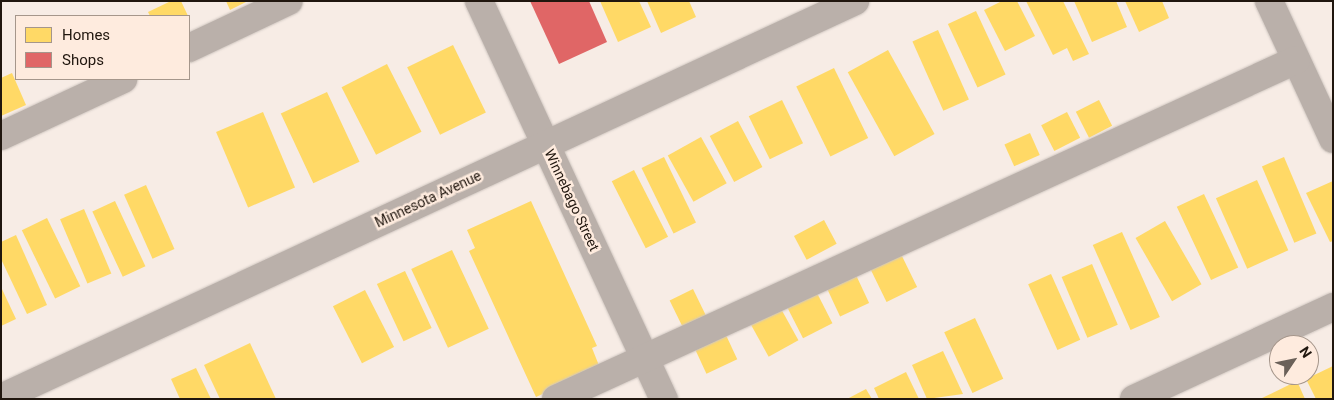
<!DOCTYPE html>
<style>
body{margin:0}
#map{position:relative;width:1334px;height:400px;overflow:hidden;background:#f7ece5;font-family:Roboto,sans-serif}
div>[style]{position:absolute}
.homes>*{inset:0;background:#ffd966;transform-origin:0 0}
.shops>*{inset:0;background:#e06666}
.roads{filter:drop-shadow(0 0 1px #cfc6c0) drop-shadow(0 0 1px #cfc6c0)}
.minor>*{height:28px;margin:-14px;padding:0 14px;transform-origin:14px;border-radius:14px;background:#bab0aa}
span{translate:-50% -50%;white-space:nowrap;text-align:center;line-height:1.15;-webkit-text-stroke:5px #feebde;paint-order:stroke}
.street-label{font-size:14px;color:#20160e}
.frame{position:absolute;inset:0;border:2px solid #20160e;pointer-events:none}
.legend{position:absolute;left:15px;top:15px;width:175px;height:65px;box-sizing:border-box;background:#feebde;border:1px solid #a5968b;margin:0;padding:6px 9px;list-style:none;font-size:15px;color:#20160e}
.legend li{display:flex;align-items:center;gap:10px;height:25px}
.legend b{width:25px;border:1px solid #a5968b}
.north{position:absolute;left:1269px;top:335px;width:50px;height:50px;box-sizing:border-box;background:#feebde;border:1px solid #a5968b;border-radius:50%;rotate:56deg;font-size:14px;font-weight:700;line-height:20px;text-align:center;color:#20160e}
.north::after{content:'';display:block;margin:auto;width:18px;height:22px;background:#6b6159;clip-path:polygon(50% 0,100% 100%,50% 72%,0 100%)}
</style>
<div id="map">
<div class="homes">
<i style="clip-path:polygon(171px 1px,181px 1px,188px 16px,150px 16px,148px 12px)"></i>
<i style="clip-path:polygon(226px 1px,248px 1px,230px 10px)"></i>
<i style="clip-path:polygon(600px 1px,639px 1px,651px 27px,618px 42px)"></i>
<i style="clip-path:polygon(647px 1px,689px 1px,696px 17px,661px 33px)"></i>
<i style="clip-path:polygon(1002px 1px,1017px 1px,1035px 36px,1005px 51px,984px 10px)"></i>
<i style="clip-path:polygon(1026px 1px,1063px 1px,1089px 54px,1073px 61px,1067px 48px,1053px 55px)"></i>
<i style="clip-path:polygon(1074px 1px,1116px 1px,1127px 27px,1092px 42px)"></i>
<i style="clip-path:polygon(1125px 1px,1162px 1px,1169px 18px,1139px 32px)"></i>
<i style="left:976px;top:11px;width:70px;height:31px;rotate:65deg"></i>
<i style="left:938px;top:30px;width:76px;height:28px;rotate:66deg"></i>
<i style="left:453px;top:45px;width:75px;height:51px;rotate:64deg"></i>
<i style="left:888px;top:50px;width:96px;height:46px;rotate:61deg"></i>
<i style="left:387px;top:64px;width:76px;height:51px;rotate:63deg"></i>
<i style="left:834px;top:68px;width:78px;height:42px;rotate:64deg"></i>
<i style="clip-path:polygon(12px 73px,26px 105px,1px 116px,1px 78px)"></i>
<i style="left:327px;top:92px;width:77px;height:51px;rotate:65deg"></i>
<i style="left:782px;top:100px;width:48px;height:37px;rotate:64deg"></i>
<i style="left:1099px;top:100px;width:29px;height:26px;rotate:63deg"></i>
<i style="left:263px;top:112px;width:82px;height:51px;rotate:67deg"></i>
<i style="left:1067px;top:112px;width:29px;height:29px;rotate:63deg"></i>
<i style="left:738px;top:121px;width:52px;height:32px;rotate:62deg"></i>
<i style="left:1030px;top:133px;width:24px;height:28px;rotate:66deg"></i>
<i style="left:701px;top:137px;width:53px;height:38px;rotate:61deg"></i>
<i style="left:664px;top:157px;width:73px;height:25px;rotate:64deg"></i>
<i style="left:1284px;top:157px;width:83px;height:24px;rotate:67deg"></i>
<i style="left:634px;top:170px;width:75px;height:25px;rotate:63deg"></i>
<i style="left:1257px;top:180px;width:77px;height:45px;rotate:66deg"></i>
<i style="clip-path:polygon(1333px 181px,1333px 241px,1330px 242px,1306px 193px)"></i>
<i style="left:146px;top:185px;width:70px;height:24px;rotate:66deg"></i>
<i style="left:1204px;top:194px;width:81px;height:30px;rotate:65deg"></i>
<i style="left:115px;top:201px;width:72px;height:25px;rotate:65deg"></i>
<i style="clip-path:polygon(531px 201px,597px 346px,592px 348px,600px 368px,536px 397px,469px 251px,475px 248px,467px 230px)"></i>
<i style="left:84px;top:209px;width:70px;height:26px;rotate:67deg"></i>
<i style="left:47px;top:218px;width:76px;height:28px;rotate:64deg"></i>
<i style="left:824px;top:220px;width:27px;height:34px;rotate:62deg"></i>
<i style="left:1165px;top:221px;width:73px;height:34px;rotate:60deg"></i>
<i style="left:1122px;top:232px;width:93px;height:32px;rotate:66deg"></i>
<i style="clip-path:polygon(16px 235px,47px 305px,27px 314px,1px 259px,1px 242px)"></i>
<i style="left:452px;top:250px;width:87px;height:45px;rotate:65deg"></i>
<i style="left:900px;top:252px;width:39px;height:34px;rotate:64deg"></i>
<i style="left:1092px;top:264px;width:66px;height:33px;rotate:67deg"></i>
<i style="left:405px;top:271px;width:63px;height:31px;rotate:65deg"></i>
<i style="left:1051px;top:274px;width:72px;height:25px;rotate:66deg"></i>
<i style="left:856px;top:275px;width:31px;height:32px;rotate:65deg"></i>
<i style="clip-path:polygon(1px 287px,16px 319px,1px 326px)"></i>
<i style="left:693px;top:289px;width:30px;height:26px;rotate:64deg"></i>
<i style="left:365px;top:290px;width:64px;height:36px;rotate:63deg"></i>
<i style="left:817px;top:293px;width:34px;height:33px;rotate:63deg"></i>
<i style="left:780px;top:307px;width:38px;height:34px;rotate:61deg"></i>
<i style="left:975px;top:318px;width:67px;height:34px;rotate:65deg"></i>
<i style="left:725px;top:333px;width:29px;height:34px;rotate:65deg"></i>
<i style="clip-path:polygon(250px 343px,276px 399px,220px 399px,204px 365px)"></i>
<i style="clip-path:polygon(943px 351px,963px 394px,927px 399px,912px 365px)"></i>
<i style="clip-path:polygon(1333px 366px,1333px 399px,1316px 399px,1306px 379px)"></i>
<i style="clip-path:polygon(196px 368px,211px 399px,180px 399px,171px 379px)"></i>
<i style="clip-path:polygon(906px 372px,919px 399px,879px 399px,874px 388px)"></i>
<i style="clip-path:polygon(1297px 381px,1305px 399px,1260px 399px)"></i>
<i style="clip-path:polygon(866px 389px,872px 399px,847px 399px)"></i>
</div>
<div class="shops">
<i style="clip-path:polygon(530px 1px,589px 1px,607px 42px,559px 64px)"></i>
</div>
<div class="roads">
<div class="minor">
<i style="left:479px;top:1px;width:439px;rotate:65.1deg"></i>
<i style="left:1269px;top:1px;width:152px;rotate:65.1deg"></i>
<i style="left:189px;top:48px;width:110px;rotate:-25.2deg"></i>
<i style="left:1px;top:136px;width:135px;rotate:-25deg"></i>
<i style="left:1px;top:398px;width:942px;rotate:-24.93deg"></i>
<i style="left:556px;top:399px;width:814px;rotate:-24.61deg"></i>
<i style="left:1134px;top:399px;width:219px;rotate:-24.8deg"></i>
</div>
</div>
<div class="street-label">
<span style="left:428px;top:199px;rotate:-25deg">Minnesota Avenue</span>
<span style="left:572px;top:200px;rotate:65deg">Winnebago Street</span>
</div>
<div class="frame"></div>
<ul class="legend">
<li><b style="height:14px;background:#ffd966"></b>Homes</li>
<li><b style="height:14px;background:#e06666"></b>Shops</li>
</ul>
<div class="north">N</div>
</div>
